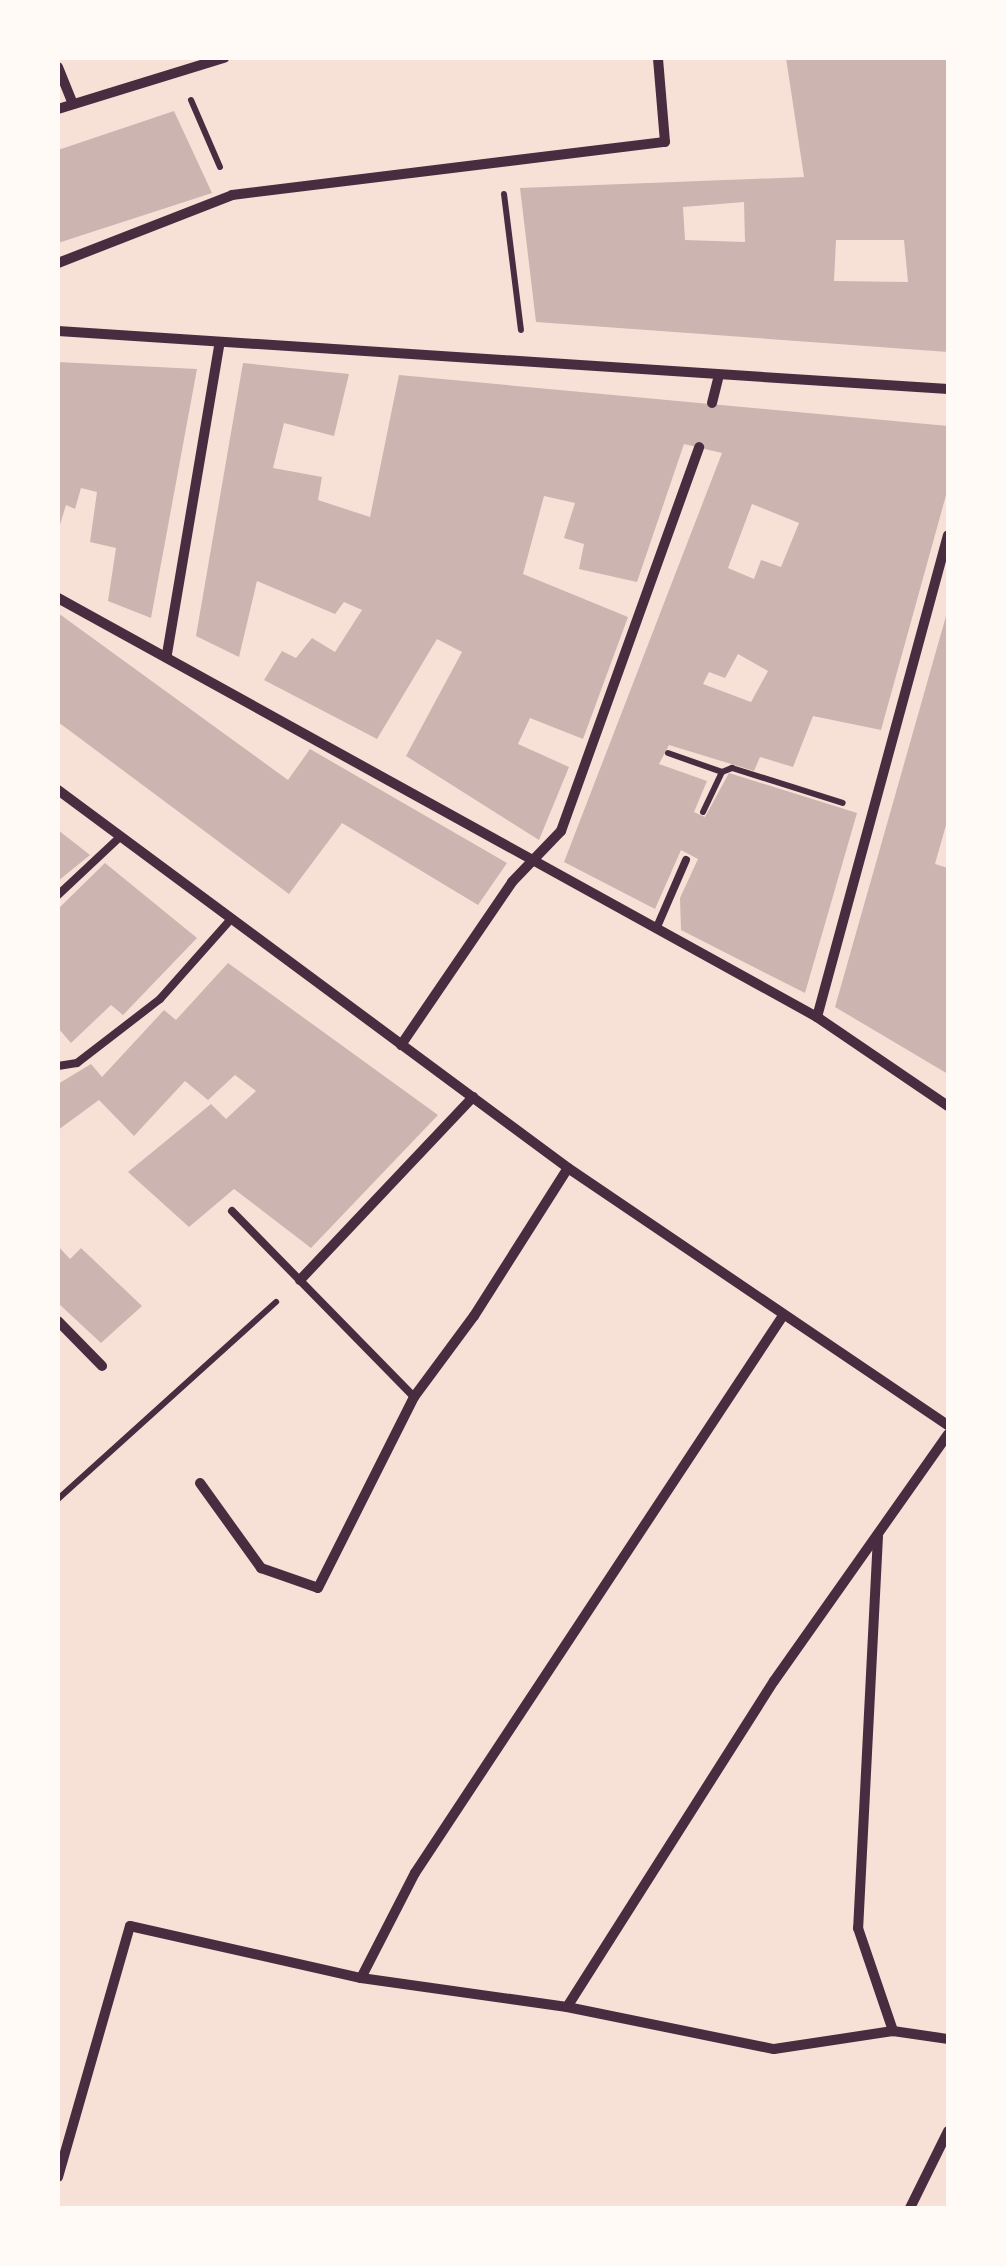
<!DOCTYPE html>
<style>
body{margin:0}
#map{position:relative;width:1006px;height:2266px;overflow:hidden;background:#f7e1d7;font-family:Cabin,sans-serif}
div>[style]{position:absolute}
.building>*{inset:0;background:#ccb4b1}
.path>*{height:6px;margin:-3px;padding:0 3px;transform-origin:3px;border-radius:3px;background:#4a2c40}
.service>*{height:8px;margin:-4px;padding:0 4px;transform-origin:4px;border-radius:4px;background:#4a2c40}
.minor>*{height:10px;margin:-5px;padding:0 5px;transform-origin:5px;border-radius:5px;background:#4a2c40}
span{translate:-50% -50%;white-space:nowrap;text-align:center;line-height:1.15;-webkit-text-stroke:8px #fffaf5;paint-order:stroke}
.frame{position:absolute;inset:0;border:60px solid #fffaf5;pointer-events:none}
</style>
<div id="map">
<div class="building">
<i style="clip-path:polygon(evenodd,786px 58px,948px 58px,948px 352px,536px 322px,520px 188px,804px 177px,786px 58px,744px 202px,745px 242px,685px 240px,683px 207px,744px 202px,786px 58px,836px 240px,904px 240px,908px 282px,834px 281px,836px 240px)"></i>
<i style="clip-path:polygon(174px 111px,212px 193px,58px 243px,58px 150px)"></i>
<i style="clip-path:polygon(58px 362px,197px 369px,151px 618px,108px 601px,116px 548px,90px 542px,97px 492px,81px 488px,75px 509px,66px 505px,58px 531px)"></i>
<i style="clip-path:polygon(evenodd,243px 363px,349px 374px,334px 436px,284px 423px,273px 468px,322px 477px,318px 500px,370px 517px,399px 375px,948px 426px,948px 488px,881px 730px,813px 716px,793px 767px,760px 757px,754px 771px,669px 745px,659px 764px,707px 781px,694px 812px,705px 817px,729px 773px,857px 813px,805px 993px,681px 930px,680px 898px,698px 859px,681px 850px,655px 909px,564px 862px,722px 453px,684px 444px,637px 582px,579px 569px,584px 544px,564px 538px,575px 503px,544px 496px,523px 574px,628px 617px,583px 739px,530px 718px,518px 744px,569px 767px,539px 840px,406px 756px,462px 652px,437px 639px,377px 739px,264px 680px,282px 651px,296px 658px,312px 638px,335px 652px,362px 610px,344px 602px,335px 614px,257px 581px,239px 657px,196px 636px,243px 363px,752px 504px,799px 523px,781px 567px,761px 560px,754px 579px,728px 568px,752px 504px,243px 363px,738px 654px,768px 671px,751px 702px,703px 684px,709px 672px,725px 678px,738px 654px)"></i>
<i style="clip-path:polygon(948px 609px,948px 818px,935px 864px,948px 868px,948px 1074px,835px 1007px)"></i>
<i style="clip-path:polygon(58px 613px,288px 780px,310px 749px,507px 863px,478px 905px,342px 823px,289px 894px,58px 722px)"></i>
<i style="clip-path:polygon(58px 830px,90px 855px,58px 881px)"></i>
<i style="clip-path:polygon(105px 863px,197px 938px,123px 1015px,111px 1005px,71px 1043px,58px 1028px,58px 909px)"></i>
<i style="clip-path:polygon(228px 963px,438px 1115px,311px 1248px,234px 1189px,189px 1227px,128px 1172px,211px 1104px,226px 1119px,256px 1091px,235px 1075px,208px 1100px,185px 1081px,134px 1136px,99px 1100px,58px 1130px,58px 1084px,91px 1064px,102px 1077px,164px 1010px,176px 1020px)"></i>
<i style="clip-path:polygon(58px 1246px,70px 1259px,81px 1248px,142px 1306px,101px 1343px,58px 1303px)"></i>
</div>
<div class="path">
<i style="left:191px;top:100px;width:73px;rotate:66.6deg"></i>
<i style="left:504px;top:194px;width:137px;rotate:82.9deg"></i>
<i style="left:668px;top:753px;width:57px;rotate:19.4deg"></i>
<i style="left:703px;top:812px;width:44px;rotate:-64.6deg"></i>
<i style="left:722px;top:772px;width:11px;rotate:-22deg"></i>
<i style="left:732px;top:768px;width:116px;rotate:17.5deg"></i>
<i style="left:58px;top:1499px;width:294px;rotate:-42.1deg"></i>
</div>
<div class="service">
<i style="left:58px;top:895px;width:85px;rotate:-43.1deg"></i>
<i style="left:657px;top:927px;width:73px;rotate:-66.6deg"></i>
<i style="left:58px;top:1066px;width:19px;rotate:-9deg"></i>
<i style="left:77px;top:1063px;width:105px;rotate:-37.6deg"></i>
<i style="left:160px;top:999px;width:107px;rotate:-48.4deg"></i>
<i style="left:232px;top:1211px;width:260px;rotate:45.6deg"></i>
</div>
<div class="minor">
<i style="left:58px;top:67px;width:40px;rotate:68deg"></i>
<i style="left:58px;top:109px;width:174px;rotate:-17.1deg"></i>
<i style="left:58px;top:263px;width:187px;rotate:-21.3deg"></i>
<i style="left:232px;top:195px;width:436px;rotate:-7deg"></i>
<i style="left:665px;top:142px;width:84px;rotate:-94.8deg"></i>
<i style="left:58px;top:331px;width:892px;rotate:3.73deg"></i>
<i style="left:712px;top:403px;width:29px;rotate:-76deg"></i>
<i style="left:58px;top:598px;width:867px;rotate:28.9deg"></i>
<i style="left:817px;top:1017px;width:158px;rotate:34.2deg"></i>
<i style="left:167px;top:654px;width:313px;rotate:-80.4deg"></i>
<i style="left:58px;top:790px;width:635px;rotate:36.54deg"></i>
<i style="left:568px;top:1168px;width:459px;rotate:34.1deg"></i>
<i style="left:817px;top:1017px;width:499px;rotate:-74.8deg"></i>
<i style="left:401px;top:1045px;width:197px;rotate:-55.7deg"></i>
<i style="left:512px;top:882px;width:71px;rotate:-46.1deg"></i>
<i style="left:561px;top:831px;width:408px;rotate:-70.2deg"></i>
<i style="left:300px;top:1280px;width:252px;rotate:-46.6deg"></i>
<i style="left:58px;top:1321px;width:63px;rotate:45.6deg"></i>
<i style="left:200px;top:1483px;width:105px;rotate:54.3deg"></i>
<i style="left:261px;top:1568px;width:60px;rotate:19.3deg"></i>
<i style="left:318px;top:1588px;width:214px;rotate:-63.3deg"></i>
<i style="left:414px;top:1397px;width:101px;rotate:-53.5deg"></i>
<i style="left:474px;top:1316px;width:175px;rotate:-57.6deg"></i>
<i style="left:878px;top:1536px;width:393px;rotate:92.9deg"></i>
<i style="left:858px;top:1928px;width:109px;rotate:71.2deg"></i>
<i style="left:361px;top:1978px;width:118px;rotate:-62.8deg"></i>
<i style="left:415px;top:1873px;width:666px;rotate:-56.57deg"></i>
<i style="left:567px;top:2007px;width:386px;rotate:-57.6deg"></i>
<i style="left:774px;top:1681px;width:302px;rotate:-54.8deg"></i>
<i style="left:58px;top:2177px;width:261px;rotate:-74deg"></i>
<i style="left:130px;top:1926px;width:237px;rotate:12.7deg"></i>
<i style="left:361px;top:1978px;width:208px;rotate:8deg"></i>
<i style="left:567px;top:2007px;width:211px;rotate:11.5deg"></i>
<i style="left:774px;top:2049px;width:120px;rotate:-8.6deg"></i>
<i style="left:893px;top:2031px;width:56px;rotate:8.3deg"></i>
<i style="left:910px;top:2208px;width:86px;rotate:-63.7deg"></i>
</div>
<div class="frame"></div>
</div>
